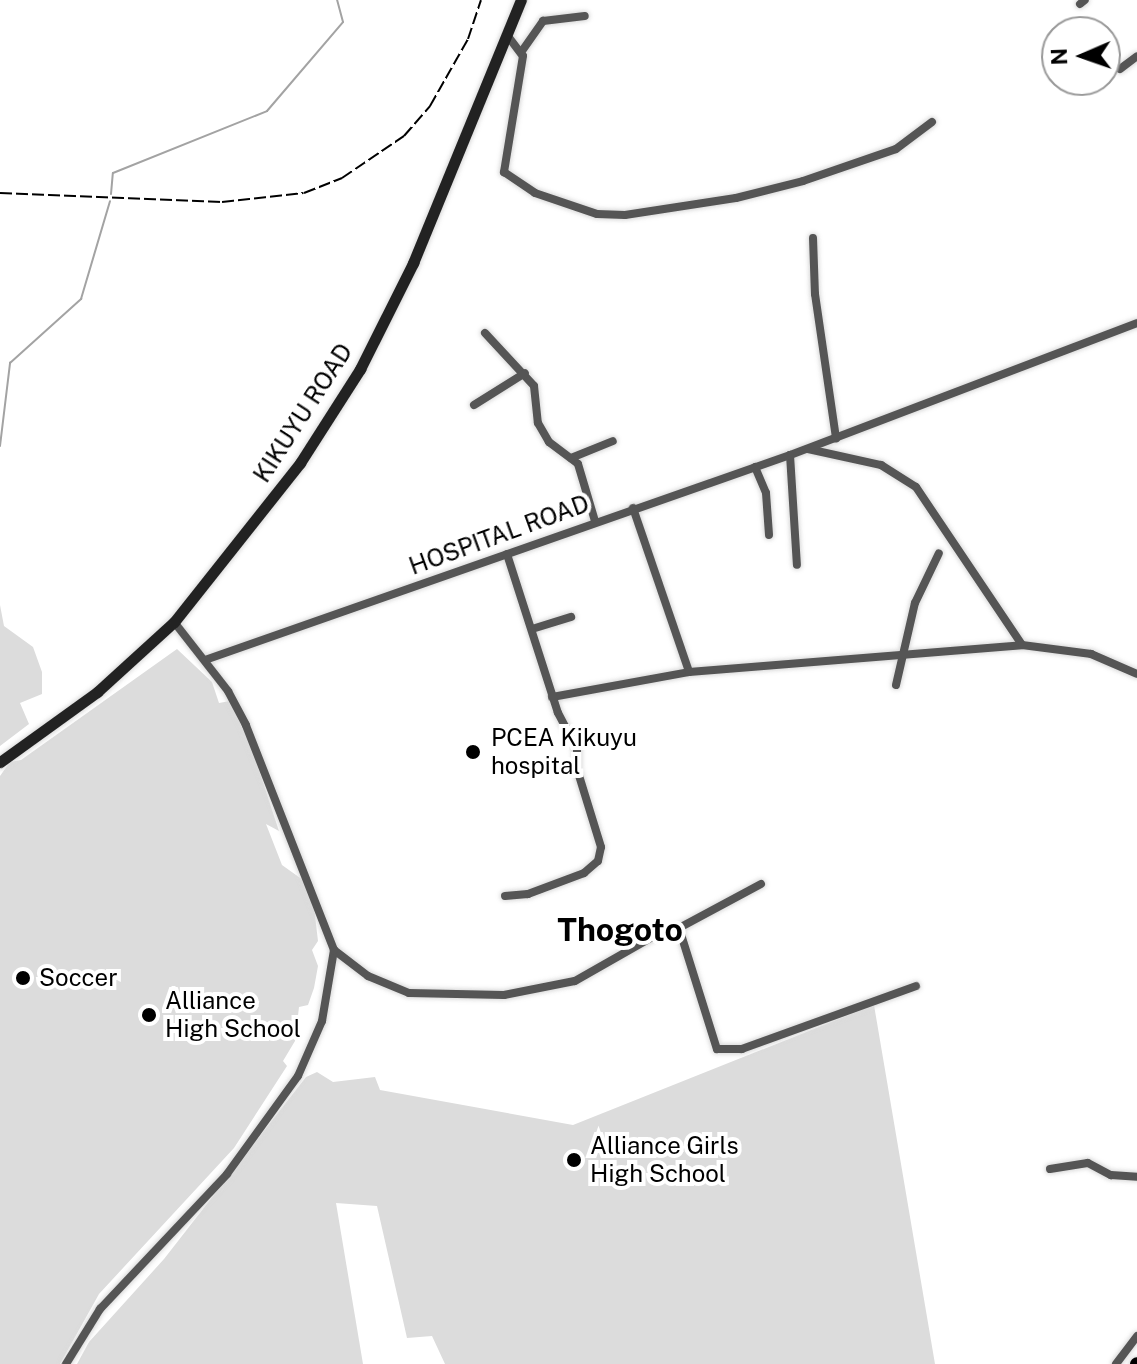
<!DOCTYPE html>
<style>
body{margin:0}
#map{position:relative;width:1137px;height:1364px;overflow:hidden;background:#fff;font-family:"Public Sans",sans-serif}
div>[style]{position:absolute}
.green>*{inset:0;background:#dcdcdc}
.stream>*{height:2px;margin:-1px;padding:0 1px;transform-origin:1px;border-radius:1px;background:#a3a3a3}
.roads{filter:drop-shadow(0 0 2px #dbdbdb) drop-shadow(0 0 2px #dbdbdb)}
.minor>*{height:8px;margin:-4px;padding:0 4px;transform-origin:4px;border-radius:4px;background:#555}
.secondary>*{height:11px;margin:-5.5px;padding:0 5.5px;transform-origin:5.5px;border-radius:5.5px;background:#222}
.trunk>*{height:12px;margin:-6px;padding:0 6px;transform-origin:6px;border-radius:6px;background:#000}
.rail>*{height:2px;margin-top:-1px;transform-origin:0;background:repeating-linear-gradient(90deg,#000 0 12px,transparent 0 16px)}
.dots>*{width:22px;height:22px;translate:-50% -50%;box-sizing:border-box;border:4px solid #fff;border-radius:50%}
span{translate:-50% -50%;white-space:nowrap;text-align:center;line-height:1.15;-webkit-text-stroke:8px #fff;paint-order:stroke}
.street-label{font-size:24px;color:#000}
.poi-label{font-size:24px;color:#000}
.left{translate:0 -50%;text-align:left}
.district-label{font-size:32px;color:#000;font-weight:700}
.north{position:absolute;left:1041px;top:16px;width:80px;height:80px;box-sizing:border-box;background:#fff;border:2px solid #999;border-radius:50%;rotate:268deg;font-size:22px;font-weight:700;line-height:32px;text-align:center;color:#000}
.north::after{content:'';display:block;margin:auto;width:28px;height:36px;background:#000;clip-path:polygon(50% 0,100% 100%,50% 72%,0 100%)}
</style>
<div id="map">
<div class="green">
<i style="clip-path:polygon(0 605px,4px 626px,33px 647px,42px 672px,42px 694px,20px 703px,29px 724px,0 746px)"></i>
<i style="clip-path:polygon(177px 649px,212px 682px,219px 703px,230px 701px,251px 746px,279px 831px,266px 824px,282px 865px,303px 880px,314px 907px,318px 941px,312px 950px,318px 966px,314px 988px,308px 1005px,299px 1007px,295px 1041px,283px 1061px,287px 1066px,234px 1148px,99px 1294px,60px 1364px,0 1364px,0 776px,10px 762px,21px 760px)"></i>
<i style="clip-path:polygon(874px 1005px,935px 1364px,445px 1364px,432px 1336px,407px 1338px,377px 1206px,336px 1203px,363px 1364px,77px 1364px,89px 1342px,164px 1259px,306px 1077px,317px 1072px,333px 1082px,375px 1077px,380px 1090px,573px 1125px)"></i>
</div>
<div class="stream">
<i style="left:111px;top:194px;width:21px;rotate:-85deg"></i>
<i style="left:113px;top:173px;width:166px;rotate:-21.9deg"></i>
<i style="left:267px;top:111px;width:117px;rotate:-49.5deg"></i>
<i style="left:343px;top:22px;width:23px;rotate:-105deg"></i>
<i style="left:0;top:446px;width:84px;rotate:-83.1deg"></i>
<i style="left:10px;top:363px;width:96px;rotate:-42deg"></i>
<i style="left:81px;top:299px;width:102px;rotate:-73.5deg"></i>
</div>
<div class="roads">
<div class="minor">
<i style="left:1080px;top:4px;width:6px;rotate:-39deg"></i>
<i style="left:507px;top:35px;width:26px;rotate:53deg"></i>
<i style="left:523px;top:56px;width:118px;rotate:99.3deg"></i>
<i style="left:504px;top:172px;width:37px;rotate:34deg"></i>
<i style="left:535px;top:193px;width:65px;rotate:18.7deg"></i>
<i style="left:597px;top:214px;width:28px;rotate:2deg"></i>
<i style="left:625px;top:215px;width:112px;rotate:-8.7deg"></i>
<i style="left:736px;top:198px;width:69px;rotate:-14.2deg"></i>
<i style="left:803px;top:181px;width:98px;rotate:-19deg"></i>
<i style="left:896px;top:149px;width:45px;rotate:-36.9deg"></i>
<i style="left:522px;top:51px;width:37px;rotate:-55deg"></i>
<i style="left:543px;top:21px;width:42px;rotate:-6.8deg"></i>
<i style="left:1120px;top:69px;width:21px;rotate:-37deg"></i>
<i style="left:813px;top:238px;width:56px;rotate:88deg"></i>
<i style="left:815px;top:294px;width:146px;rotate:81.7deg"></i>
<i style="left:485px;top:333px;width:72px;rotate:47.2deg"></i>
<i style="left:534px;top:386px;width:37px;rotate:84deg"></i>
<i style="left:538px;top:423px;width:22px;rotate:60deg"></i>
<i style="left:549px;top:442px;width:36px;rotate:37deg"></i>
<i style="left:578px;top:464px;width:59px;rotate:73.4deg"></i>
<i style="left:474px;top:405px;width:60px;rotate:-32.1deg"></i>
<i style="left:808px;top:449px;width:75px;rotate:12.4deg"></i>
<i style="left:881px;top:465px;width:41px;rotate:32.2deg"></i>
<i style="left:916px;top:487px;width:190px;rotate:56.1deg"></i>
<i style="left:790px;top:455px;width:110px;rotate:86.4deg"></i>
<i style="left:571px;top:458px;width:45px;rotate:-22deg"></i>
<i style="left:755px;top:467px;width:28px;rotate:67deg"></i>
<i style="left:766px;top:493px;width:42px;rotate:85.9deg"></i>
<i style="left:633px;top:508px;width:173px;rotate:71.1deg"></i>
<i style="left:532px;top:629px;width:41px;rotate:-17.1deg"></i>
<i style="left:205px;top:660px;width:620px;rotate:-19.31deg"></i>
<i style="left:790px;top:455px;width:371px;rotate:-20.8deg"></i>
<i style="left:896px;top:685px;width:84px;rotate:-77deg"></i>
<i style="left:915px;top:603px;width:55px;rotate:-64.4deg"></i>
<i style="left:552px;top:697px;width:139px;rotate:-10.3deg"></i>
<i style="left:689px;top:672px;width:334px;rotate:-4.6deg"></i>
<i style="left:1022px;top:645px;width:70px;rotate:7.4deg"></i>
<i style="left:1091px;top:654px;width:50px;rotate:23.5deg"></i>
<i style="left:761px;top:884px;width:93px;rotate:151.8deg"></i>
<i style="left:679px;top:928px;width:127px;rotate:72.6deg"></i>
<i style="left:717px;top:1049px;width:25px"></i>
<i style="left:742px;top:1049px;width:185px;rotate:-19.9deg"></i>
<i style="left:505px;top:896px;width:23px;rotate:-5deg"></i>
<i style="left:528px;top:894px;width:60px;rotate:-20.6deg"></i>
<i style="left:584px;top:873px;width:18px;rotate:-41deg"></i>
<i style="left:598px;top:861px;width:14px;rotate:-78deg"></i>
<i style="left:601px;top:847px;width:82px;rotate:-107.1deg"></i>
<i style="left:577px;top:769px;width:20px;rotate:-90deg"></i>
<i style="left:577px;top:749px;width:41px;rotate:-117.8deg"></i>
<i style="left:558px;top:713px;width:167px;rotate:-107.8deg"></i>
<i style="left:334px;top:950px;width:43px;rotate:37.4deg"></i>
<i style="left:368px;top:976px;width:44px;rotate:22.5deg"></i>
<i style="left:409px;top:993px;width:95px;rotate:1.2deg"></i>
<i style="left:504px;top:995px;width:72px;rotate:-11.2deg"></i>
<i style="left:575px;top:981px;width:97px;rotate:-29.7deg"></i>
<i style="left:659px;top:933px;width:21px;rotate:-14deg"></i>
<i style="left:1050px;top:1169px;width:38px;rotate:-9deg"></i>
<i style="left:1088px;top:1163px;width:26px;rotate:28deg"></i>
<i style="left:1111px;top:1175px;width:26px;rotate:4deg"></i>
<i style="left:66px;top:1364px;width:65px;rotate:-58.3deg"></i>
<i style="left:100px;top:1309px;width:185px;rotate:-46.7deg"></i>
<i style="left:227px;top:1174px;width:121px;rotate:-54.1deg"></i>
<i style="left:298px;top:1076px;width:60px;rotate:-66.4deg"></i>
<i style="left:322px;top:1021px;width:72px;rotate:-80.4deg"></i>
<i style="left:334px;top:950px;width:242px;rotate:-111.4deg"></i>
<i style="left:246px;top:725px;width:38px;rotate:-118deg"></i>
<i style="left:228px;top:691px;width:88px;rotate:-128deg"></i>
<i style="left:1116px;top:1364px;width:35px;rotate:-53deg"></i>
</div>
<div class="secondary">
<i style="left:0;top:762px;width:120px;rotate:-35.8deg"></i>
<i style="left:97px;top:692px;width:104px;rotate:-42.3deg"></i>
<i style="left:174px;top:622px;width:203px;rotate:-51.6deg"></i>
<i style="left:300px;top:463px;width:112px;rotate:-57.4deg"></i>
<i style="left:360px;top:369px;width:119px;rotate:-63.4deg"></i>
<i style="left:413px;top:263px;width:284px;rotate:-67.7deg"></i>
</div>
<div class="trunk">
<i style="left:1136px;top:1364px;width:1px;rotate:-45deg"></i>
</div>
</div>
<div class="rail">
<i style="left:0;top:193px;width:222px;rotate:2.3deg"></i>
<i style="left:222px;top:202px;width:82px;rotate:-6.3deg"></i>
<i style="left:304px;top:193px;width:41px;rotate:-21.5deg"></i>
<i style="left:342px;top:178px;width:75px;rotate:-34.1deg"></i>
<i style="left:404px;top:136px;width:40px;rotate:-49deg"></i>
<i style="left:430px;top:106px;width:77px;rotate:-60.4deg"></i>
<i style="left:468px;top:39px;width:41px;rotate:-71.6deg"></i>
</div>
<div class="dots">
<i style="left:473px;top:752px;background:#000"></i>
<i style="left:23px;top:978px;background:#000"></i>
<i style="left:149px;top:1015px;background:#000"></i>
<i style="left:574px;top:1160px;background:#000"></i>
</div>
<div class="street-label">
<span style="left:303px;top:413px;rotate:-57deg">KIKUYU ROAD</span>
<span style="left:499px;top:535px;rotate:-20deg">HOSPITAL ROAD</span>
</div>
<div class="poi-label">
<span class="left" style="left:491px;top:752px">PCEA Kikuyu<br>hospital</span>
<span class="left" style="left:39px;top:978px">Soccer</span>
<span class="left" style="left:165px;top:1015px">Alliance<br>High School</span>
<span class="left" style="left:590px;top:1160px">Alliance Girls<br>High School</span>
</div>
<div class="district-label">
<span style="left:620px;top:930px">Thogoto</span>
</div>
<div class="north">N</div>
</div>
